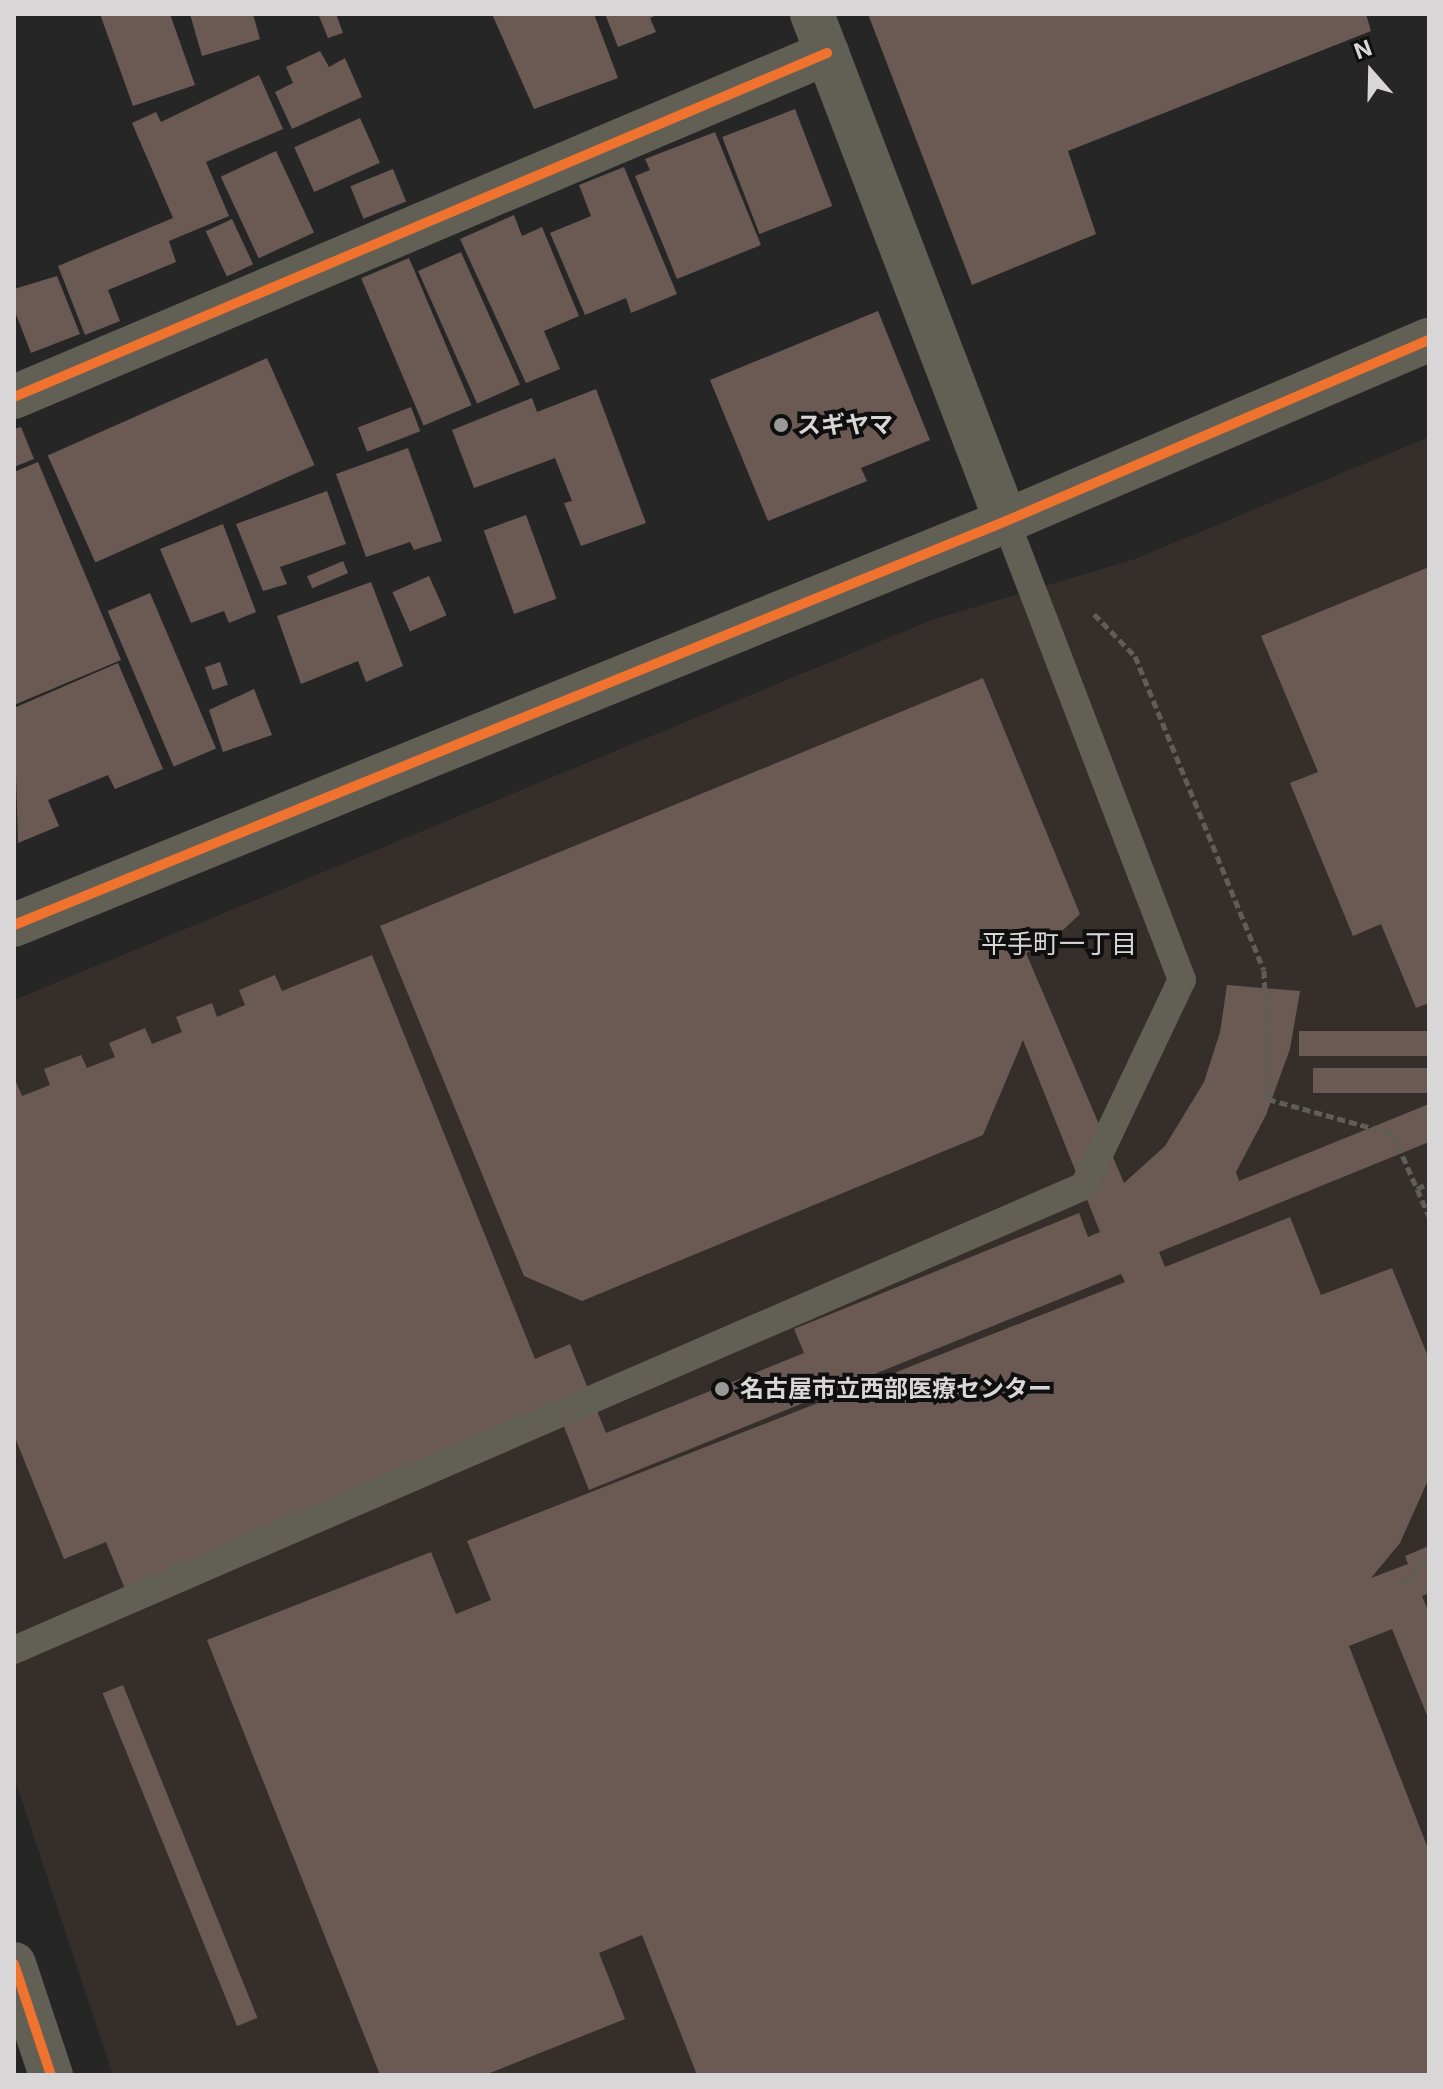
<!DOCTYPE html>
<meta charset="utf-8">
<style>
body{margin:0}
#map{position:relative;width:1443px;height:2089px;overflow:hidden;background:#272626;font-family:Inter,"Noto Sans JP",sans-serif}
div>[style]{position:absolute}
.built>*{inset:0;background:#352e2b}
.building>*{inset:0;background:#6b5a54;transform-origin:0 0}
.path>*{height:5px;margin-top:-2.5px;transform-origin:0;background:repeating-linear-gradient(90deg,#5f5d58 0 8px,transparent 0 12px)}
.service>*{height:28px;margin:-14px;padding:0 14px;transform-origin:14px;border-radius:14px;background:#625f55}
.minor>*{height:44px;margin:-22px;padding:0 22px;transform-origin:22px;border-radius:22px;background:#625f55}
.tertiary>*{height:44px;margin:-22px;padding:0 22px;transform-origin:22px;border-radius:22px;background:#625f55}
.cycleway>*{height:10px;margin:-5px;padding:0 5px;transform-origin:5px;border-radius:5px;background:#ef722f}
.dots>*{width:22px;height:22px;translate:-50% -50%;box-sizing:border-box;border:4px solid #100f0f;border-radius:50%}
span{translate:-50% -50%;white-space:nowrap;text-align:center;line-height:1.15;-webkit-text-stroke:8px #100f0f;paint-order:stroke}
.poi-label{font-size:24px;color:#d8d6d6;font-weight:700}
.left{translate:0 -50%;text-align:left}
.neighbourhood-label{font-size:26px;color:#d8d6d6}
.frame{position:absolute;inset:0;border:16px solid #d8d6d6;pointer-events:none}
.north{position:absolute;left:1331px;top:32px;width:80px;height:80px;-webkit-text-stroke:6px #100f0f;paint-order:stroke;rotate:340deg;font-size:22px;font-weight:700;line-height:32px;text-align:center;color:#d8d6d6}
.north::after{content:'';display:block;margin:auto;width:28px;height:36px;background:#d8d6d6;clip-path:polygon(50% 0,100% 100%,50% 72%,0 100%)}
</style>
<div id="map">
<div class="built">
<i style="clip-path:polygon(1429px 437px,1429px 2075px,113px 2075px,14px 1777px,14px 1000px,932px 620px,1135px 559px)"></i>
</div>
<div class="building">
<i style="clip-path:polygon(100px 14px,170px 14px,195px 85px,133px 106px)"></i>
<i style="clip-path:polygon(190px 14px,253px 14px,260px 39px,202px 56px)"></i>
<i style="clip-path:polygon(336px 14px,343px 33px,328px 38px,319px 16px)"></i>
<i style="clip-path:polygon(492px 14px,594px 14px,618px 78px,534px 109px)"></i>
<i style="clip-path:polygon(605px 14px,659px 14px,650px 18px,656px 32px,618px 47px)"></i>
<i style="clip-path:polygon(868px 14px,1366px 14px,1371px 31px,1068px 151px,1096px 234px,972px 285px)"></i>
<i style="clip-path:polygon(320px 51px,329px 67px,345px 58px,362px 97px,292px 129px,275px 92px,293px 83px,286px 67px)"></i>
<i style="clip-path:polygon(259px 75px,283px 129px,206px 162px,229px 216px,169px 241px,176px 262px,108px 290px,120px 321px,85px 335px,58px 266px,173px 218px,132px 123px,156px 112px,161px 122px)"></i>
<i style="left:795px;top:109px;width:104px;height:78px;rotate:69deg"></i>
<i style="left:360px;top:118px;width:49px;height:72px;rotate:66deg"></i>
<i style="clip-path:polygon(715px 132px,761px 245px,677px 279px,635px 176px,650px 170px,645px 159px)"></i>
<i style="left:276px;top:151px;width:90px;height:61px;rotate:65deg"></i>
<i style="clip-path:polygon(624px 167px,677px 294px,631px 313px,626px 298px,585px 315px,550px 233px,591px 216px,579px 185px)"></i>
<i style="left:393px;top:169px;width:35px;height:46px;rotate:68deg"></i>
<i style="clip-path:polygon(514px 215px,522px 236px,542px 227px,579px 316px,544px 331px,560px 369px,526px 383px,460px 239px)"></i>
<i style="left:232px;top:219px;width:50px;height:29px;rotate:65deg"></i>
<i style="left:461px;top:252px;width:145px;height:47px;rotate:66deg"></i>
<i style="left:409px;top:258px;width:160px;height:52px;rotate:67deg"></i>
<i style="clip-path:polygon(57px 276px,80px 334px,31px 353px,14px 309px,14px 289px)"></i>
<i style="clip-path:polygon(878px 311px,930px 440px,861px 468px,867px 481px,768px 521px,710px 380px)"></i>
<i style="left:267px;top:358px;width:117px;height:240px;rotate:66deg"></i>
<i style="clip-path:polygon(596px 389px,646px 523px,581px 546px,564px 503px,572px 501px,555px 458px,474px 488px,452px 430px,532px 398px,537px 412px)"></i>
<i style="left:411px;top:407px;width:26px;height:57px;rotate:69deg"></i>
<i style="clip-path:polygon(21px 427px,34px 459px,14px 467px,14px 429px)"></i>
<i style="clip-path:polygon(408px 448px,442px 541px,414px 550px,410px 542px,366px 557px,336px 474px)"></i>
<i style="clip-path:polygon(38px 462px,121px 660px,14px 705px,14px 472px)"></i>
<i style="clip-path:polygon(327px 491px,346px 544px,280px 567px,287px 584px,263px 591px,236px 524px)"></i>
<i style="left:526px;top:515px;width:89px;height:45px;rotate:70deg"></i>
<i style="clip-path:polygon(223px 524px,256px 612px,229px 623px,224px 611px,191px 623px,160px 549px)"></i>
<i style="left:343px;top:561px;width:13px;height:39px;rotate:67deg"></i>
<i style="clip-path:polygon(1429px 567px,1429px 1003px,1416px 1008px,1381px 924px,1353px 936px,1290px 783px,1318px 772px,1261px 636px)"></i>
<i style="left:429px;top:576px;width:43px;height:40px;rotate:66deg"></i>
<i style="clip-path:polygon(371px 582px,403px 666px,366px 682px,358px 661px,301px 684px,277px 616px)"></i>
<i style="left:150px;top:593px;width:169px;height:46px;rotate:67deg"></i>
<i style="left:220px;top:662px;width:24px;height:16px;rotate:71deg"></i>
<i style="clip-path:polygon(118px 663px,163px 769px,115px 789px,108px 775px,48px 800px,59px 826px,18px 843px,14px 708px)"></i>
<i style="clip-path:polygon(983px 678px,1080px 914px,1048px 944px,1026px 953px,1124px 1183px,1165px 1146px,1204px 1082px,1220px 1032px,1227px 985px,1300px 991px,1290px 1049px,1266px 1115px,1236px 1172px,1239px 1181px,1429px 1104px,1429px 1142px,1159px 1252px,1165px 1267px,1290px 1217px,1321px 1295px,1392px 1268px,1429px 1359px,1429px 1478px,1400px 1543px,1371px 1578px,1408px 1564px,1405px 1556px,1429px 1546px,1429px 1593px,1422px 1596px,1429px 1613px,1429px 1720px,1392px 1629px,1349px 1646px,1429px 1851px,1429px 2075px,697px 2075px,642px 1935px,599px 1953px,625px 2019px,485px 2075px,380px 2075px,207px 1640px,431px 1552px,456px 1614px,491px 1600px,467px 1541px,1125px 1282px,1121px 1274px,589px 1490px,559px 1414px,125px 1589px,106px 1542px,64px 1559px,14px 1435px,14px 1077px,22px 1096px,50px 1085px,44px 1069px,81px 1055px,87px 1068px,115px 1057px,109px 1043px,145px 1028px,152px 1044px,182px 1032px,176px 1017px,212px 1003px,217px 1017px,245px 1005px,239px 990px,275px 975px,282px 991px,372px 955px,535px 1359px,570px 1344px,606px 1433px,804px 1353px,794px 1329px,1079px 1213px,1088px 1237px,1100px 1232px,1023px 1040px,983px 1135px,582px 1301px,524px 1276px,380px 926px)"></i>
<i style="clip-path:polygon(254px 689px,272px 735px,223px 752px,209px 710px)"></i>
<i style="left:1429px;top:1031px;width:25px;height:130px;rotate:90deg"></i>
<i style="left:1429px;top:1068px;width:25px;height:116px;rotate:90deg"></i>
<i style="left:123px;top:1685px;width:359px;height:22px;rotate:68deg"></i>
</div>
<div class="path">
<i style="left:1094px;top:614px;width:59px;rotate:45.7deg"></i>
<i style="left:1135px;top:656px;width:339px;rotate:67.7deg"></i>
<i style="left:1264px;top:970px;width:129px;rotate:88.2deg"></i>
<i style="left:1268px;top:1099px;width:130px;rotate:15.6deg"></i>
<i style="left:1393px;top:1134px;width:90px;rotate:66.3deg"></i>
<i style="left:1417px;top:1189px;width:13px;rotate:-27deg"></i>
<i style="left:1404px;top:1584px;width:35px;rotate:-44deg"></i>
</div>
<div class="service">
<i style="left:14px;top:1650px;width:1166px;rotate:-23.44deg"></i>
<i style="left:1084px;top:1186px;width:228px;rotate:-64.6deg"></i>
<i style="left:1182px;top:980px;width:492px;rotate:-111deg"></i>
</div>
<div class="minor">
<i style="left:812px;top:14px;width:543px;rotate:69.06deg"></i>
<i style="left:14px;top:397px;width:883px;rotate:-22.93deg"></i>
</div>
<div class="tertiary">
<i style="left:14px;top:925px;width:1071px;rotate:-22.16deg"></i>
<i style="left:1006px;top:521px;width:460px;rotate:-23.2deg"></i>
<i style="left:14px;top:1964px;width:117px;rotate:71.6deg"></i>
</div>
<div class="cycleway">
<i style="left:14px;top:397px;width:883px;rotate:-22.93deg"></i>
<i style="left:14px;top:925px;width:1071px;rotate:-22.16deg"></i>
<i style="left:1006px;top:521px;width:460px;rotate:-23.2deg"></i>
<i style="left:14px;top:1964px;width:117px;rotate:71.6deg"></i>
</div>
<div class="dots">
<i style="left:781px;top:425px;background:#9a9898"></i>
<i style="left:722px;top:1389px;background:#9a9898"></i>
</div>
<div class="poi-label">
<span class="left" style="left:797px;top:425px">スギヤマ</span>
<span class="left" style="left:740px;top:1389px">名古屋市立西部医療センター</span>
</div>
<div class="neighbourhood-label">
<span style="left:1059px;top:944px">平手町一丁目</span>
</div>
<div class="frame"></div>
<div class="north">N</div>
</div>
